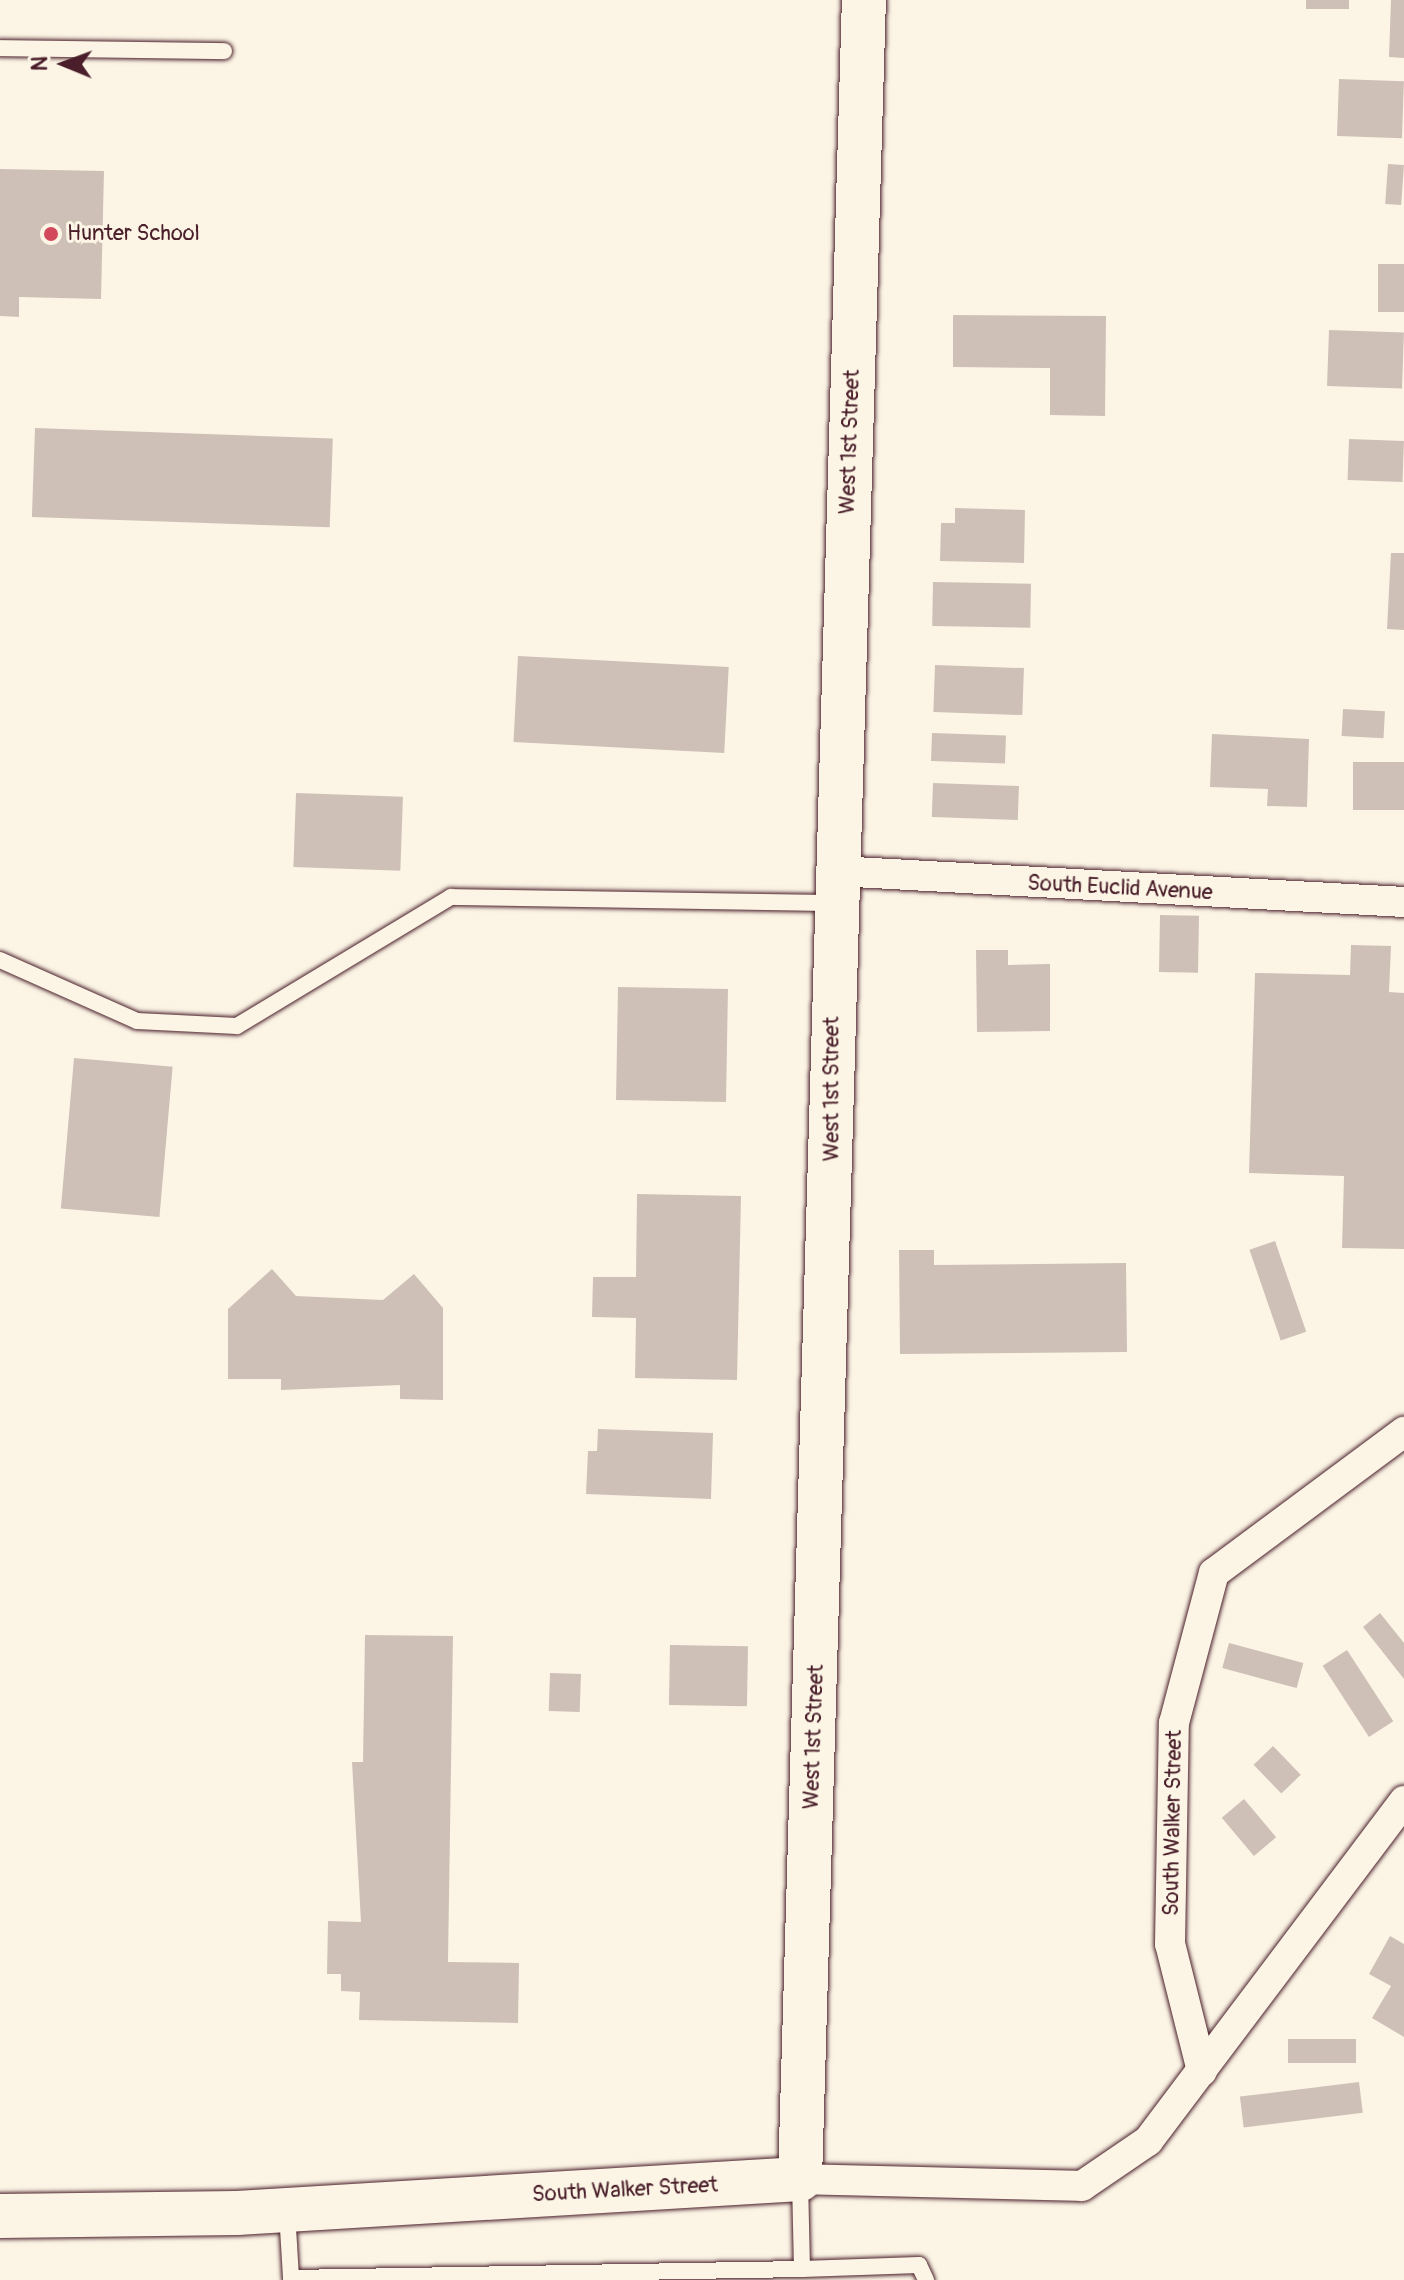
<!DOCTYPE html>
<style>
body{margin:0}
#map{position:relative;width:1404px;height:2280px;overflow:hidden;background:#fcf5e5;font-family:Pangolin,sans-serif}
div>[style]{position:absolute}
.building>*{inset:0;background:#cfc0b7;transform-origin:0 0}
.roads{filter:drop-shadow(0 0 2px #4a1f2b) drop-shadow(0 0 2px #4a1f2b)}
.lane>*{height:16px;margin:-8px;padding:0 8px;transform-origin:8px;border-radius:8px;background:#fcf5e5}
.street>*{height:30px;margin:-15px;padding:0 15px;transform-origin:15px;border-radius:15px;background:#fcf5e5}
.secondary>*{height:44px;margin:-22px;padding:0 22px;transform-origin:22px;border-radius:22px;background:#fcf5e5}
.dots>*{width:22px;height:22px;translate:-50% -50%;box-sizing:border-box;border:4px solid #fcf5e5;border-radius:50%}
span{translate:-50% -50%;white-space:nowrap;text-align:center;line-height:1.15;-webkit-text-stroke:6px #fcf5e5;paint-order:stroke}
.poi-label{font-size:22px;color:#4a1f2b}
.left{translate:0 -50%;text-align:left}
.street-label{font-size:22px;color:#4a1f2b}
.north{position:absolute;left:24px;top:24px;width:80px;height:80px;-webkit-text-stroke:6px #fcf5e5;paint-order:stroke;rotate:271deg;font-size:22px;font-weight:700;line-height:32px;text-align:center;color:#4a1f2b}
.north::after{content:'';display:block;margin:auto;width:28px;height:36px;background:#4a1f2b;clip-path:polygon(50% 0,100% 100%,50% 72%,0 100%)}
</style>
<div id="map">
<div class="building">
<i style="left:1306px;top:0;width:43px;height:9px"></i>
<i style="clip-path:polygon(1391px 0,1404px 0,1404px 58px,1389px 57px)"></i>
<i style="left:1339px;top:79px;width:65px;height:57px;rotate:2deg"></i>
<i style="left:1388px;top:164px;width:16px;height:40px;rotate:4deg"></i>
<i style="clip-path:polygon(0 169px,104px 171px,101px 299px,19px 297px,19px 317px,0 316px)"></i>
<i style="left:1378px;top:264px;width:26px;height:48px"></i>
<i style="clip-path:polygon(953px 315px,1106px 316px,1105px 416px,1050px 415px,1050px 368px,953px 367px)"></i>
<i style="left:1329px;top:330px;width:75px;height:56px;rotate:2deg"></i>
<i style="left:35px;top:428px;width:298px;height:89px;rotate:2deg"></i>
<i style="left:1349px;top:439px;width:55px;height:41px;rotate:2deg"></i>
<i style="clip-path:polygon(955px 508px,1025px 510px,1024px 563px,940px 561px,941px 523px,955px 523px)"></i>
<i style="clip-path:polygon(1391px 553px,1404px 553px,1404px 630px,1387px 629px)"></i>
<i style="left:933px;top:582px;width:98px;height:44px;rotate:1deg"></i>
<i style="left:518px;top:656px;width:211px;height:86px;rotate:3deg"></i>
<i style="left:935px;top:665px;width:89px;height:47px;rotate:2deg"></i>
<i style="left:1343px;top:709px;width:42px;height:27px;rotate:3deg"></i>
<i style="left:932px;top:733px;width:74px;height:28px;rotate:2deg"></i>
<i style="clip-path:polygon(1212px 734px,1309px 739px,1307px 807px,1267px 806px,1268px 789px,1210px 787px)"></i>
<i style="left:1353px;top:762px;width:51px;height:48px"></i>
<i style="left:933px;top:783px;width:86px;height:34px;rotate:2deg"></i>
<i style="left:296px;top:793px;width:107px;height:74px;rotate:2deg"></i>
<i style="left:1160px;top:915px;width:39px;height:57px;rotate:1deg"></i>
<i style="clip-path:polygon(1351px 945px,1391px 946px,1389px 992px,1404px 993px,1404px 1249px,1342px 1248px,1344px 1176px,1249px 1173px,1255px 973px,1350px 975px)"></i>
<i style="clip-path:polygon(976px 950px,1008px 950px,1008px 965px,1050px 964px,1050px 1031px,977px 1032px)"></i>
<i style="left:618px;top:987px;width:110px;height:113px;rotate:1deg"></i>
<i style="left:74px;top:1058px;width:99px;height:151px;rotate:5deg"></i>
<i style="clip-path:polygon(637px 1194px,741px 1196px,737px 1380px,635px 1378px,636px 1318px,592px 1317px,593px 1277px,636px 1277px)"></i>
<i style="left:1275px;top:1241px;width:96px;height:27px;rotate:71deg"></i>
<i style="clip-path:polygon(899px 1250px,934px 1250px,934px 1265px,1126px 1263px,1127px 1352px,900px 1354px)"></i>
<i style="clip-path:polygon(272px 1269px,296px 1296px,383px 1300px,414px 1274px,443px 1308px,443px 1400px,400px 1399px,400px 1385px,281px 1390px,281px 1379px,228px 1379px,228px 1309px)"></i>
<i style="clip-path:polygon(598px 1429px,713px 1433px,711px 1499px,586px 1494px,588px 1451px,597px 1451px)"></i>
<i style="clip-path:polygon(1380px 1613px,1404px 1643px,1404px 1679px,1363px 1627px)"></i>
<i style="clip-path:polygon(365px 1635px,453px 1636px,448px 1962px,519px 1963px,518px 2023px,359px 2020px,360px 1992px,341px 1991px,341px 1974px,327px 1974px,328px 1921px,361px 1922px,352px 1762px,363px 1762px)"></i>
<i style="left:1229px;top:1643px;width:77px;height:26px;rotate:15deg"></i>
<i style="left:670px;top:1645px;width:78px;height:60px;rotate:1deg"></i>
<i style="left:1347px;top:1650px;width:85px;height:29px;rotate:57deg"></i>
<i style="left:550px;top:1673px;width:31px;height:38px;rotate:2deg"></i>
<i style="left:1273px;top:1746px;width:40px;height:27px;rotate:46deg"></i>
<i style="left:1244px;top:1799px;width:50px;height:29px;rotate:50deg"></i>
<i style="clip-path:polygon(1390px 1936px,1404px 1944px,1404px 2037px,1372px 2018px,1391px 1986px,1369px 1974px)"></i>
<i style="left:1288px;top:2039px;width:68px;height:24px"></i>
<i style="left:1359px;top:2082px;width:31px;height:120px;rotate:83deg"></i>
</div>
<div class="roads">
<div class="lane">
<i style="left:0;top:48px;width:224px;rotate:0.8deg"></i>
<i style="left:0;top:960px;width:150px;rotate:24deg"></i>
<i style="left:137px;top:1021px;width:100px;rotate:2.9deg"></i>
<i style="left:237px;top:1026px;width:250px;rotate:-31.1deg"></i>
<i style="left:451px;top:897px;width:384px;rotate:0.9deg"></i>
<i style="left:287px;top:2212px;width:66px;rotate:86.5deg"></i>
<i style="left:291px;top:2278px;width:511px;rotate:-1.01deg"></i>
<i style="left:802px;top:2269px;width:87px;rotate:-91.3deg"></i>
<i style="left:802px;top:2269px;width:117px;rotate:-2deg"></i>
<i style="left:919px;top:2265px;width:17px;rotate:65deg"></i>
</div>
<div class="street">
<i style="left:836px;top:871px;width:569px;rotate:3.12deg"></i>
<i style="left:1202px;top:2071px;width:131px;rotate:-104.1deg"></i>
<i style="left:1170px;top:1944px;width:221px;rotate:-89deg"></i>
<i style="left:1174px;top:1723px;width:155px;rotate:-75.1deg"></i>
<i style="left:1214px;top:1573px;width:237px;rotate:-36.6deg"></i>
<i style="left:800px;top:2179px;width:282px;rotate:1.4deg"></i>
<i style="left:1082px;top:2186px;width:80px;rotate:-34.3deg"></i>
<i style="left:1148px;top:2141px;width:426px;rotate:-53deg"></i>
</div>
<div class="secondary">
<i style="left:0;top:2216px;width:237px;rotate:-0.7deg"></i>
<i style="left:237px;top:2213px;width:564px;rotate:-3.46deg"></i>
<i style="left:800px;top:2179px;width:2180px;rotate:-88.32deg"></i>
</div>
</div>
<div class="dots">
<i style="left:51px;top:234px;background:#d1495b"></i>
</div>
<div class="poi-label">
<span class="left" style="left:67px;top:234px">Hunter School</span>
</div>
<div class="street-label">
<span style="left:850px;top:442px;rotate:-88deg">West 1st Street</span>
<span style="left:1120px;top:888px;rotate:3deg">South Euclid Avenue</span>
<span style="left:832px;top:1089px;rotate:-90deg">West 1st Street</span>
<span style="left:814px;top:1737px;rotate:-88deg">West 1st Street</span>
<span style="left:1173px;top:1823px;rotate:-89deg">South Walker Street</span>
<span style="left:625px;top:2190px;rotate:-3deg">South Walker Street</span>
</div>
<div class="north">N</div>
</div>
